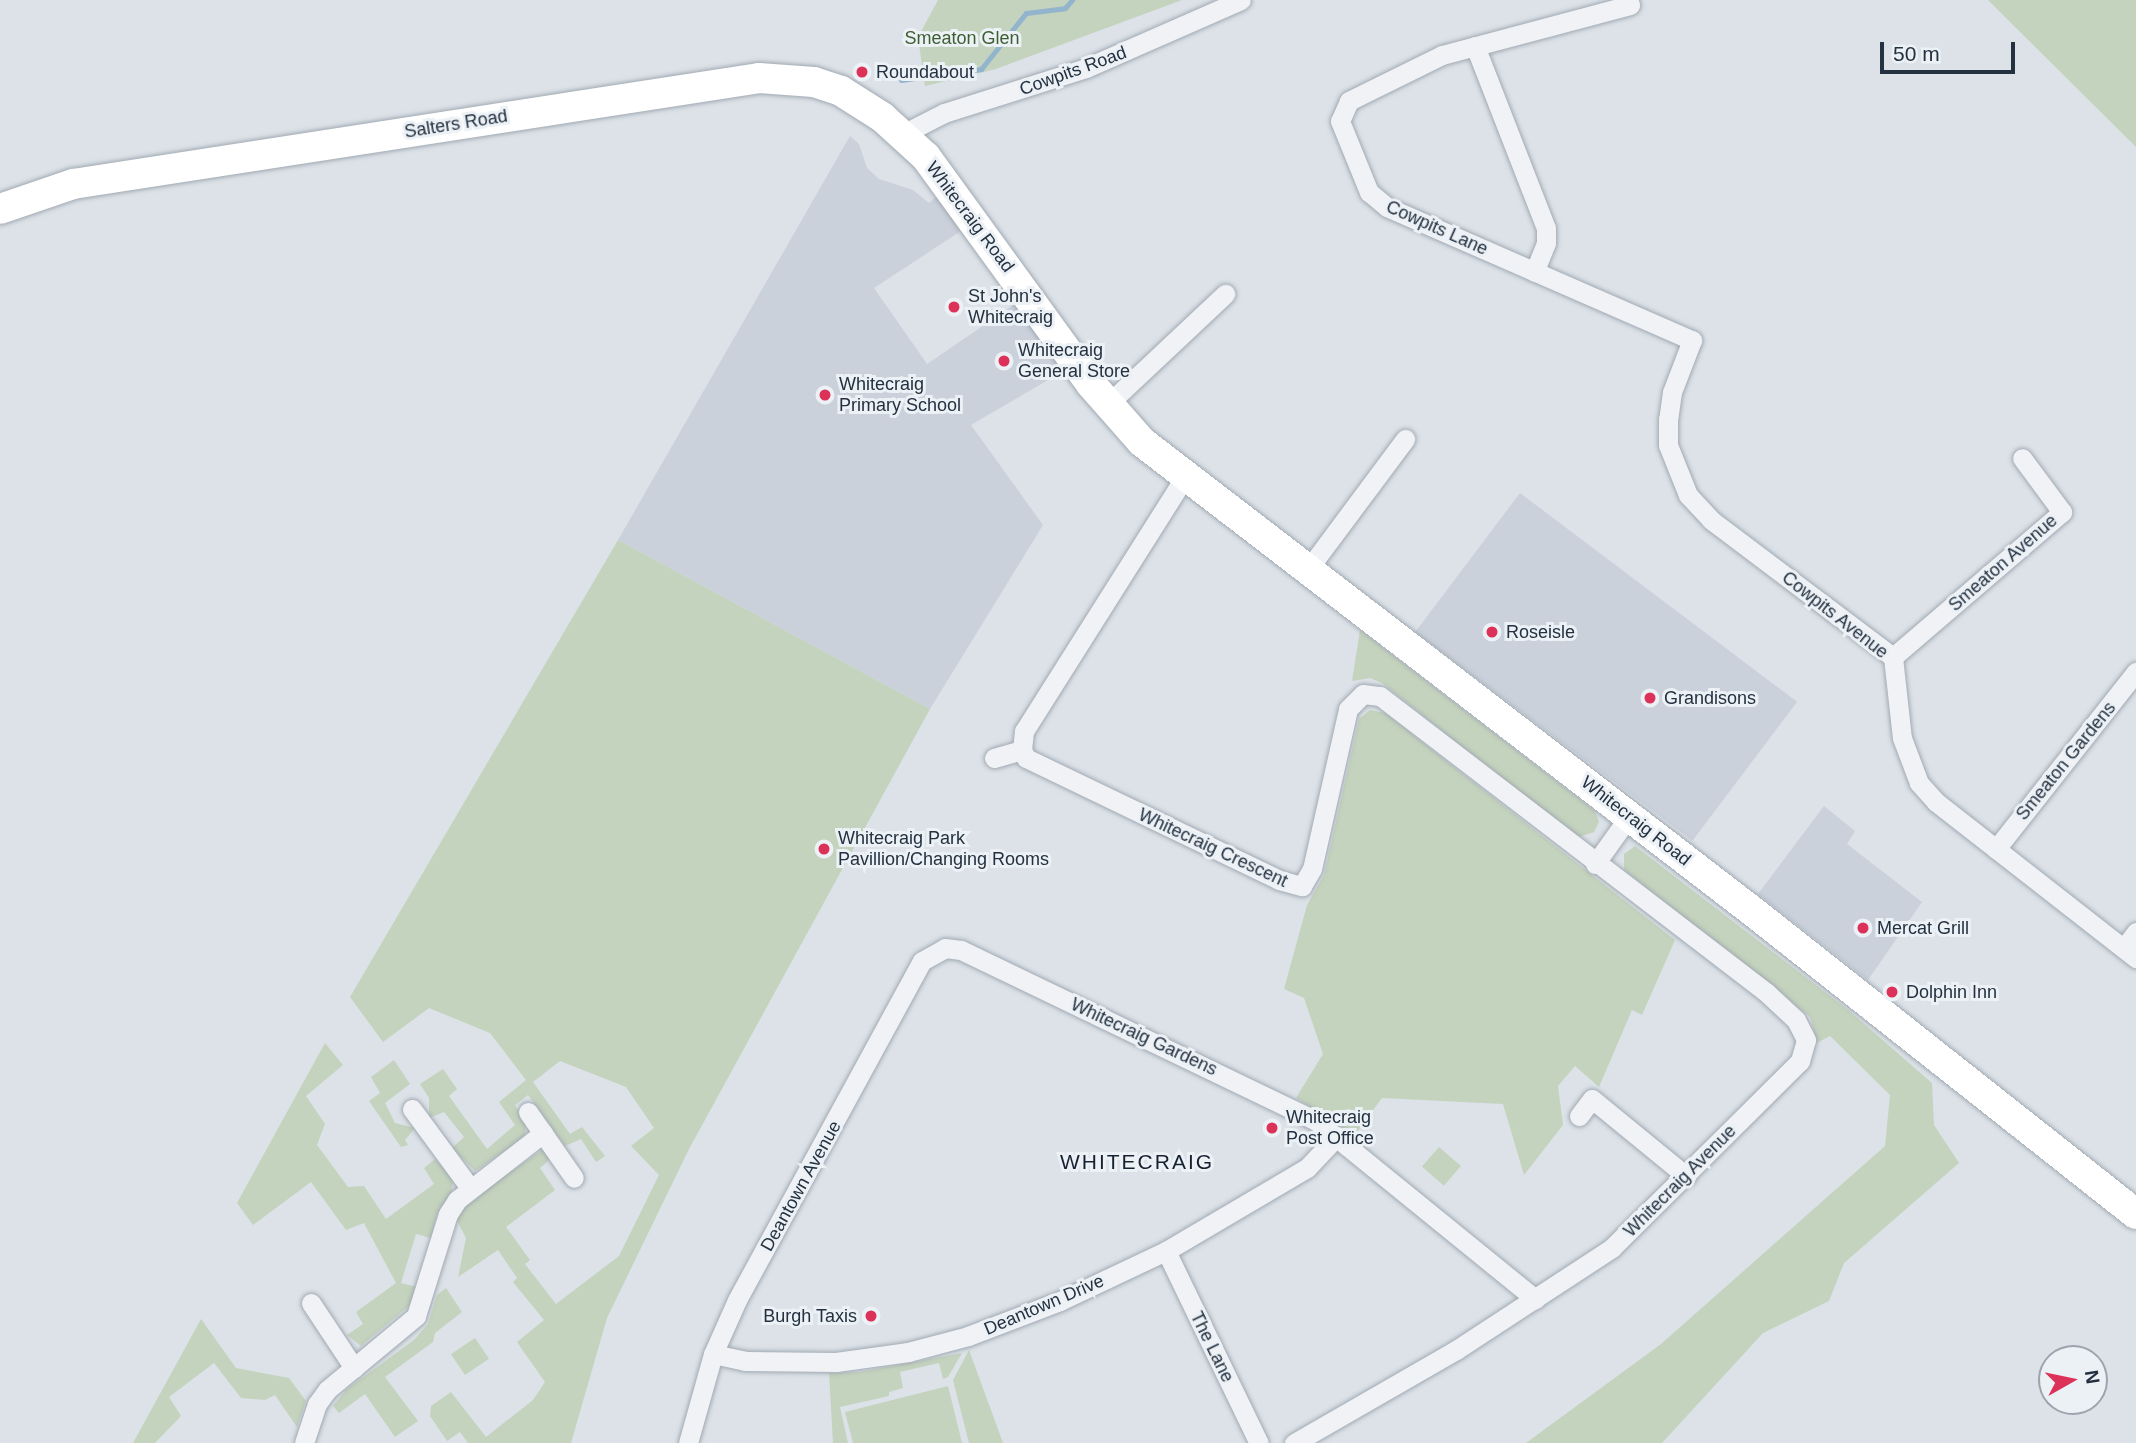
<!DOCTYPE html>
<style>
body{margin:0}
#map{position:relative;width:2136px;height:1443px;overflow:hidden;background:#dce2e8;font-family:Helvetica,sans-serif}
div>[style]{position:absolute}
.built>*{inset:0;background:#cad1db;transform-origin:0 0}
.green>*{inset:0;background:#c4d3bd;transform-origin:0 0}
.stream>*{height:5px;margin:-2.5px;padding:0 2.5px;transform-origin:2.5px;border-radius:2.5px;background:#93b4cd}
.roads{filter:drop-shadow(0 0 2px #a1a9b2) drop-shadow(0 0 2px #a1a9b2)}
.street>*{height:19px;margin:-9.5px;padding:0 9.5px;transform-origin:9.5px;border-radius:9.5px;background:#f0f2f6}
.primary>*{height:30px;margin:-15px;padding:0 15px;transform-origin:15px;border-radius:15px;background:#fff}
.dots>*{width:19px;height:19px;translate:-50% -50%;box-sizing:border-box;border:4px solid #ecf1f6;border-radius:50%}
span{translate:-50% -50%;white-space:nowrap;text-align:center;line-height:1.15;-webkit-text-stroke:6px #ecf1f6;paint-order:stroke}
.park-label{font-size:18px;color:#3d5e30}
.street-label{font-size:18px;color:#243140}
.poi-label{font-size:18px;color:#243140}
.left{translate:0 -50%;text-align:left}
.right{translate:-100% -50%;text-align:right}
.quarter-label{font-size:21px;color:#172231;letter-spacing:2px}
.north{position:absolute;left:2038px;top:1345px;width:70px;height:70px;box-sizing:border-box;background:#ecf1f6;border:2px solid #9ca4ad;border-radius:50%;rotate:81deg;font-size:19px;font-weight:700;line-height:28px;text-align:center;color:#243140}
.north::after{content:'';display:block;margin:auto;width:24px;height:32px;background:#dc325a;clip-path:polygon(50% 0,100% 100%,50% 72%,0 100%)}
.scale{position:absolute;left:1880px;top:42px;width:135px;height:32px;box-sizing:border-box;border:4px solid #243140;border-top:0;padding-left:9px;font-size:21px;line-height:24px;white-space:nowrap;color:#243140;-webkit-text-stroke:5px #ecf1f6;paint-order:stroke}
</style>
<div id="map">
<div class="built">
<i style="clip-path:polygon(850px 136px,859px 144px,867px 168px,879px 179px,913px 190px,929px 203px,937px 196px,961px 231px,874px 288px,927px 364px,1015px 304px,1065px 370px,971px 425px,1043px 525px,930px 709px,618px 540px)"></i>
<i style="left:1520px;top:493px;width:347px;height:174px;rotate:37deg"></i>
<i style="clip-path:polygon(1824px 806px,1855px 831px,1847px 844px,1922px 902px,1868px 980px,1758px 894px)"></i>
</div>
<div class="green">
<i style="clip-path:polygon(938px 0,1182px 0,996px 69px,925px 86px,918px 37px)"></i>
<i style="clip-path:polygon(1988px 0,2136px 0,2136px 147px)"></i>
<i style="clip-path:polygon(618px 540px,930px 709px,689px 1149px,607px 1318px,571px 1443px,468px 1443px,460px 1432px,447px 1441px,430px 1416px,431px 1406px,451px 1392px,486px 1437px,533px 1400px,545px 1382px,517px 1342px,544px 1320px,513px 1282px,517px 1278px,498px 1250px,458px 1277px,466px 1238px,455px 1217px,465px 1203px,544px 1149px,553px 1157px,540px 1168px,555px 1190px,506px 1227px,530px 1260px,525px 1264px,556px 1304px,619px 1256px,659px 1175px,631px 1146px,654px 1128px,626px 1087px,560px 1061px,533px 1082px,570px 1134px,582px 1127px,605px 1156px,596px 1162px,581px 1139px,565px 1146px,528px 1095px,515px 1105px,526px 1123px,525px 1137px,475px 1171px,452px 1148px,464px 1137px,444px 1112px,429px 1118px,429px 1098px,420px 1084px,443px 1069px,457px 1089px,449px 1096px,487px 1149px,515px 1125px,499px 1102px,526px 1080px,490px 1033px,429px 1008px,383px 1042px,350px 997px)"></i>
<i style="clip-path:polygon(1360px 630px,1595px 811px,1599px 822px,1594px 832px,1576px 838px,1382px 683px,1370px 678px,1352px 681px)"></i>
<i style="clip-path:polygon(1370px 710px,1385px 713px,1675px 940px,1642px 1015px,1632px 1010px,1599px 1087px,1575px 1066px,1558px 1086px,1563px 1125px,1524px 1175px,1503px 1104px,1382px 1098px,1355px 1135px,1296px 1098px,1323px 1054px,1304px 998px,1284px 989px,1307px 905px,1324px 875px,1359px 719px)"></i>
<i style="clip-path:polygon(1635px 846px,1847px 1009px,1932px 1083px,1934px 1125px,1959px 1163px,1844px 1263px,1829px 1301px,1763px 1333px,1662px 1443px,1526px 1443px,1661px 1344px,1885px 1146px,1890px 1095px,1830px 1036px,1817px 1043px,1810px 1017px,1624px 870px,1624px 854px)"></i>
<i style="clip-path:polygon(325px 1043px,343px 1065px,306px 1096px,325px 1124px,317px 1145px,348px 1187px,364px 1186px,386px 1219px,434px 1184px,424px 1168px,435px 1159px,453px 1177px,452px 1192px,437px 1214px,431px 1238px,416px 1234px,401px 1283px,417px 1287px,409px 1306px,361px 1346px,347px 1335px,363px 1324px,356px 1312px,396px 1283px,364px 1223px,346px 1230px,311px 1182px,253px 1225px,237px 1203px)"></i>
<i style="clip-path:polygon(394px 1060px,410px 1084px,385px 1103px,395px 1123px,415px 1128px,405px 1140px,408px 1145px,401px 1147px,369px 1101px,380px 1093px,371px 1077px)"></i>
<i style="left:1439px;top:1147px;width:29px;height:26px;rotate:41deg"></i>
<i style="clip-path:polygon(446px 1288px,462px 1312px,435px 1333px,433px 1342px,385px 1377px,418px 1421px,395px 1437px,365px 1394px,339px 1413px,333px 1406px,347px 1389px,414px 1340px,428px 1324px,437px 1295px)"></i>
<i style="clip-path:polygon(201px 1319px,236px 1368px,289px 1378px,306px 1401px,297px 1427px,275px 1395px,265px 1400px,241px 1398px,214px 1363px,169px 1397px,181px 1416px,155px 1443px,133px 1443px)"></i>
<i style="left:475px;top:1338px;width:25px;height:29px;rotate:56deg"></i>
<i style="clip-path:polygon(969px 1350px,1003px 1443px,969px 1443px,953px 1380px)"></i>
<i style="clip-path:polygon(962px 1353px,948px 1377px,943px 1379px,939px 1363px,900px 1372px,903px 1388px,889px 1392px,889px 1396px,840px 1407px,848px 1443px,833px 1443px,829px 1373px,859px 1372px)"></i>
<i style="clip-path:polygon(948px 1386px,962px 1443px,853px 1443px,845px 1412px)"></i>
</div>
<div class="stream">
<i style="left:901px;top:80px;width:81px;rotate:-7.8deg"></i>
<i style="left:981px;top:69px;width:72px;rotate:-51.2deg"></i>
<i style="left:1026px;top:13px;width:39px;rotate:-7deg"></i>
<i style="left:1065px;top:8px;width:11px;rotate:-49deg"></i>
</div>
<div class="roads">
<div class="street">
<i style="left:1628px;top:0;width:5px;rotate:68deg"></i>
<i style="left:1630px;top:5px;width:195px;rotate:165.1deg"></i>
<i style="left:1442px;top:55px;width:104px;rotate:153.7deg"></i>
<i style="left:1349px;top:101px;width:22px;rotate:114deg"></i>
<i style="left:1340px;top:121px;width:77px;rotate:67.8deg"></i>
<i style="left:1369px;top:192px;width:23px;rotate:40deg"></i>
<i style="left:1387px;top:207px;width:333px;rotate:23.6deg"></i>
<i style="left:1692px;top:340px;width:56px;rotate:111deg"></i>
<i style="left:1672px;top:392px;width:27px;rotate:98deg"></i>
<i style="left:1668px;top:419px;width:26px;rotate:90deg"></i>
<i style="left:1668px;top:445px;width:54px;rotate:68.2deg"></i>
<i style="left:1688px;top:495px;width:34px;rotate:47deg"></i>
<i style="left:1711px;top:520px;width:228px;rotate:37deg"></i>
<i style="left:1893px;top:657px;width:81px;rotate:83.7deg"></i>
<i style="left:1902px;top:738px;width:48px;rotate:69.3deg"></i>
<i style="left:1919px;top:783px;width:25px;rotate:48deg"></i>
<i style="left:1936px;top:802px;width:254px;rotate:38deg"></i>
<i style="left:1475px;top:46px;width:195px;rotate:68.7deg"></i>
<i style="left:1546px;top:228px;width:15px;rotate:90deg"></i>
<i style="left:1546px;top:243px;width:31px;rotate:112deg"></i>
<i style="left:903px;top:134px;width:46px;rotate:-27.1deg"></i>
<i style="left:944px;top:113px;width:149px;rotate:-17.6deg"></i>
<i style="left:1086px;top:68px;width:169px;rotate:-23.7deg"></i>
<i style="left:1108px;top:404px;width:161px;rotate:-43.2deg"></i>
<i style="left:1186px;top:475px;width:303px;rotate:122.3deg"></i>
<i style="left:1024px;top:731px;width:19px;rotate:96deg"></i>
<i style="left:1022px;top:750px;width:9px;rotate:63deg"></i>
<i style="left:1026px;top:758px;width:281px;rotate:25.7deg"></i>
<i style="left:1279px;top:880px;width:24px;rotate:15deg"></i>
<i style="left:1302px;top:886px;width:20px;rotate:-60deg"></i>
<i style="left:1312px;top:869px;width:164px;rotate:-77.3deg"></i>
<i style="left:1348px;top:709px;width:21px;rotate:-45deg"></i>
<i style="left:1363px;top:694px;width:17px;rotate:7deg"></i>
<i style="left:1380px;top:696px;width:488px;rotate:37.5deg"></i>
<i style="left:1767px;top:993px;width:40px;rotate:43deg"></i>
<i style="left:1796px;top:1020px;width:22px;rotate:63deg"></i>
<i style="left:1806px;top:1040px;width:22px;rotate:106deg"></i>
<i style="left:1800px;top:1061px;width:265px;rotate:135.2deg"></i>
<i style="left:1612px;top:1248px;width:186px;rotate:146.8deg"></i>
<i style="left:1456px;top:1350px;width:187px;rotate:150.1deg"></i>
<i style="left:1309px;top:568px;width:161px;rotate:-53.3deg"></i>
<i style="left:1893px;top:657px;width:223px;rotate:-40.6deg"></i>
<i style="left:2062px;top:512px;width:67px;rotate:-126.5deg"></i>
<i style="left:994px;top:758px;width:29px;rotate:-16deg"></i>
<i style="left:1996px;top:849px;width:226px;rotate:-51.7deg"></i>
<i style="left:1595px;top:864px;width:60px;rotate:-54.5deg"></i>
<i style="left:2124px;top:948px;width:20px;rotate:-53deg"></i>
<i style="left:412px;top:1109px;width:98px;rotate:53.7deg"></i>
<i style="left:528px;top:1112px;width:80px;rotate:55.1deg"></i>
<i style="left:1579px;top:1116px;width:21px;rotate:-53deg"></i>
<i style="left:1592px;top:1099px;width:122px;rotate:39.3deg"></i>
<i style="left:1166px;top:1251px;width:213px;rotate:64.2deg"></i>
<i style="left:311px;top:1303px;width:78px;rotate:56.5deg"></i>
<i style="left:713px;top:1354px;width:33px;rotate:12deg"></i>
<i style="left:745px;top:1361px;width:91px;rotate:0.6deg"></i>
<i style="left:836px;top:1362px;width:73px;rotate:-7.9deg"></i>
<i style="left:908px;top:1352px;width:62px;rotate:-14.9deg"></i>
<i style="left:968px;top:1336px;width:98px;rotate:-20.8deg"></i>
<i style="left:1060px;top:1301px;width:117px;rotate:-25.3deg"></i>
<i style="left:1166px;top:1251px;width:164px;rotate:-30.5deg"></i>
<i style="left:1307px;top:1168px;width:44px;rotate:-46.8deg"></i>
<i style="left:304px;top:1443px;width:41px;rotate:-71.6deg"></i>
<i style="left:317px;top:1404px;width:17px;rotate:-54deg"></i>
<i style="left:327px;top:1390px;width:116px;rotate:-39.7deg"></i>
<i style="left:416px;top:1316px;width:107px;rotate:-72.6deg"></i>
<i style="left:448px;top:1214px;width:17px;rotate:-57deg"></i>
<i style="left:457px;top:1200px;width:109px;rotate:-37.9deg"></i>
<i style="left:688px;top:1443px;width:92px;rotate:-74.3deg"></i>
<i style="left:713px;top:1354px;width:59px;rotate:-66deg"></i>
<i style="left:737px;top:1300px;width:386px;rotate:-61.4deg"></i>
<i style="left:922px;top:961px;width:26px;rotate:-29deg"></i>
<i style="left:945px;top:948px;width:16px;rotate:7deg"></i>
<i style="left:961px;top:950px;width:393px;rotate:25.7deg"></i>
<i style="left:1315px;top:1120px;width:284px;rotate:39.1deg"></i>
</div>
<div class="primary">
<i style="left:0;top:209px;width:77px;rotate:-18.9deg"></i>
<i style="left:73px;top:184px;width:694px;rotate:-8.78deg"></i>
<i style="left:759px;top:78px;width:55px;rotate:4.2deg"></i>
<i style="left:814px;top:82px;width:28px;rotate:18deg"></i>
<i style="left:841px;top:91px;width:49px;rotate:32.4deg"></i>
<i style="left:882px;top:117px;width:59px;rotate:42.3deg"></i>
<i style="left:926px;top:157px;width:281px;rotate:54deg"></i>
<i style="left:1091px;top:384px;width:77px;rotate:48.7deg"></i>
<i style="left:1142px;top:442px;width:774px;rotate:37.55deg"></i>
<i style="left:1756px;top:914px;width:484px;rotate:38.3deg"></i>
</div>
</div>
<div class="dots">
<i style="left:862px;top:72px;background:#dc325a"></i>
<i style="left:954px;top:307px;background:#dc325a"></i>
<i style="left:1004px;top:361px;background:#dc325a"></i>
<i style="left:825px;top:395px;background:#dc325a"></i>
<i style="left:1492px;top:632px;background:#dc325a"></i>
<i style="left:1650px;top:698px;background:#dc325a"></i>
<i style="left:824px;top:849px;background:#dc325a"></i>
<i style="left:1863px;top:928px;background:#dc325a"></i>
<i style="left:1892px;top:992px;background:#dc325a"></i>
<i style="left:1272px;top:1128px;background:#dc325a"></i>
<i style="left:871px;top:1316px;background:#dc325a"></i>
</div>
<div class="park-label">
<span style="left:962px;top:38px">Smeaton Glen</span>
</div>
<div class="street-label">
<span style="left:1073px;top:71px;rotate:-20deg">Cowpits Road</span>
<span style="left:456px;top:124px;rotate:-9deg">Salters Road</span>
<span style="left:970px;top:217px;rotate:53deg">Whitecraig Road</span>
<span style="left:1437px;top:228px;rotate:24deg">Cowpits Lane</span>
<span style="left:2003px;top:563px;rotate:-41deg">Smeaton Avenue</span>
<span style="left:1835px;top:615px;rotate:38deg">Cowpits Avenue</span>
<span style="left:2066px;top:761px;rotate:-51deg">Smeaton Gardens</span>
<span style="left:1636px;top:821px;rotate:38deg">Whitecraig Road</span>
<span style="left:1213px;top:848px;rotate:25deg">Whitecraig Crescent</span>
<span style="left:1144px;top:1037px;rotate:25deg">Whitecraig Gardens</span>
<span style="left:1680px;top:1181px;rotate:-45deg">Whitecraig Avenue</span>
<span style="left:801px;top:1186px;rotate:-61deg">Deantown Avenue</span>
<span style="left:1044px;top:1305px;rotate:-23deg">Deantown Drive</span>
<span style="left:1212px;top:1347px;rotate:64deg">The Lane</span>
</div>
<div class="poi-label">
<span class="left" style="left:876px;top:72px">Roundabout</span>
<span class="left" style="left:968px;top:307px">St John's<br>Whitecraig</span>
<span class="left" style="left:1018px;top:361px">Whitecraig<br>General Store</span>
<span class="left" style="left:839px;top:395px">Whitecraig<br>Primary School</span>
<span class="left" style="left:1506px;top:632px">Roseisle</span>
<span class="left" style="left:1664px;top:698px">Grandisons</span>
<span class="left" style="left:838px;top:849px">Whitecraig Park<br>Pavillion/Changing Rooms</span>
<span class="left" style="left:1877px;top:928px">Mercat Grill</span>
<span class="left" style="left:1906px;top:992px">Dolphin Inn</span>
<span class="left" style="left:1286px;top:1128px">Whitecraig<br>Post Office</span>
<span class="right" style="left:857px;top:1316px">Burgh Taxis</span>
</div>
<div class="quarter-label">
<span style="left:1137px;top:1162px">WHITECRAIG</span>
</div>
<div class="north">N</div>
<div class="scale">50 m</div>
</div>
